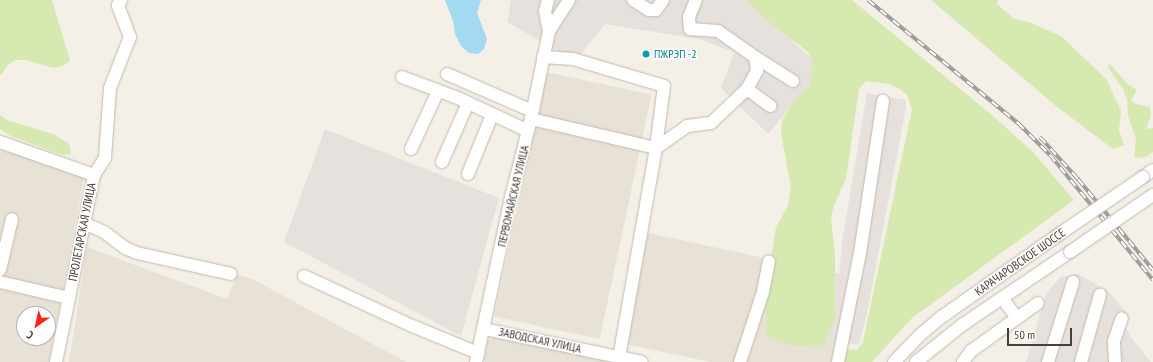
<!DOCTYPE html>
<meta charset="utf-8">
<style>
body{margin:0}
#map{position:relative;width:1153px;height:362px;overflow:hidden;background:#f4f0e8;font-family:"PT Sans Narrow",sans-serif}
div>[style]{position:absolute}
.residential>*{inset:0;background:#e8e1d6;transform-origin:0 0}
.industrial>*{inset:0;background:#e7e1dd}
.green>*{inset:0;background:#d5e9b0}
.water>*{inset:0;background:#a4d9f2}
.roads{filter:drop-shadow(0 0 1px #c3b9ad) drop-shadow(0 0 1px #c3b9ad)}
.minor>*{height:12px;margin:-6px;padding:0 6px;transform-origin:6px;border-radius:6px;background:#fff}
.rail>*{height:4px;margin-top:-2px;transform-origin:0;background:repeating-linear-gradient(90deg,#fff 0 8px,#979797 0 16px);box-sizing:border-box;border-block:1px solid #979797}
.bridges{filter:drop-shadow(0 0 1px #c3b9ad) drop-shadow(0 0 1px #c3b9ad)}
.minor-bridge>*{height:12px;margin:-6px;padding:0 6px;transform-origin:6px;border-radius:6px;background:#fff}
.dots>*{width:11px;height:11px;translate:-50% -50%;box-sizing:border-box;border:2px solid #fff;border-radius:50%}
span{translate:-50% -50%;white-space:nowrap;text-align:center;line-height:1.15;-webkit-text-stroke:3px #fff;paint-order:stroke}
.culture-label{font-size:12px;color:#0d838f}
.left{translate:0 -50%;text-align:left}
.street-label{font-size:12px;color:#484036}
.north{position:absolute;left:16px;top:306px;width:40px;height:40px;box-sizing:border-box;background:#fff;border:1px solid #b6b3af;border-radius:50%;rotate:214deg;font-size:11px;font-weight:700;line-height:16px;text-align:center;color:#484036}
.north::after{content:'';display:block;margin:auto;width:14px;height:18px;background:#fe2316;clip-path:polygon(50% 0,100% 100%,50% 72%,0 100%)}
.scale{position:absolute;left:1007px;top:328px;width:65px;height:18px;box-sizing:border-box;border:2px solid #484036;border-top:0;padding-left:5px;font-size:12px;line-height:14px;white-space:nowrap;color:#484036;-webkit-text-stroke:3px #fff;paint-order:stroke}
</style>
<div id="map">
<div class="residential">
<i style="left:546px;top:72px;width:108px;height:250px;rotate:12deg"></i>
<i style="clip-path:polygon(evenodd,0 143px,86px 167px,49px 362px,0 362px,0 143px,24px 314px,48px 314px,48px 338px,24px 338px,24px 314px)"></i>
<i style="clip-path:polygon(648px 233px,853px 277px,836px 362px,711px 362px,625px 344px)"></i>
<i style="clip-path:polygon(87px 247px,227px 299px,237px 274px,254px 280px,406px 362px,69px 362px)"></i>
<i style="clip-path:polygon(497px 334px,609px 362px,484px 362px,487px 342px)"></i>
</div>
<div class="industrial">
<i style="clip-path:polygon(511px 0,748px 0,823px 69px,768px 134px,721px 88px,734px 52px,698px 39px,605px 24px,575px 61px,507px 22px)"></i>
<i style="clip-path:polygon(867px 93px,906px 100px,906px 108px,867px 313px,859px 345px,833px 340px,842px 243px)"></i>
<i style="clip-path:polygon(325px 129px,499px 198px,461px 336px,284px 242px)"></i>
<i style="clip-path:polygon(1078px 274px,1109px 292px,1129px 316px,1125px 327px,1133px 340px,1151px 362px,1026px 362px,1046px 294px,1060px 277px)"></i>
</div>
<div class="green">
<i style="clip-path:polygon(0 0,52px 0,70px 61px,62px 66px,53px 68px,26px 60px,16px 60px,8px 65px,0 76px)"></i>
<i style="clip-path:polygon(746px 0,852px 0,993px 116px,1033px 152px,1074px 200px,912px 318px,872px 362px,843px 362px,845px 349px,857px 350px,863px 342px,912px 109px,907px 95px,900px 89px,889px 84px,866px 81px,859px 89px,846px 178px,833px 208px,831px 219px,835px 252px,835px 322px,828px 331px,823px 347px,794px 346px,767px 337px,765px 295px,776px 227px,788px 206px,791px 187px,781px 133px,782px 121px,794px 101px,810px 85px,813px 63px,808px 52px,770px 23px)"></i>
<i style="clip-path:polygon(931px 0,998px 0,997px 4px,1014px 19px,1029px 22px,1061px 36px,1107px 80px,1121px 111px,1119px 130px,1124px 145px,1113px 149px,1056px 106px)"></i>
<i style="clip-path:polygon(1110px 64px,1128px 84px,1137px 90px,1131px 100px,1136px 104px,1150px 107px,1151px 116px,1146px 129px,1153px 128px,1153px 152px,1144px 158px,1134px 157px,1136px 139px,1128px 116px,1127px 99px,1123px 89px,1108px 67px)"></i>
<i style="clip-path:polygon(0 115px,7px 120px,53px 134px,69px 144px,71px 154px,62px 155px,11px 136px,0 129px)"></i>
</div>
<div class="water">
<i style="clip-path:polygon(445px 0,481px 0,477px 13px,487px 39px,484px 49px,478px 54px,469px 53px,461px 46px,455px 34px,453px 21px)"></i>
</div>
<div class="roads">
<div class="minor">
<i style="left:548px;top:0;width:11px;rotate:105deg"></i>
<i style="left:545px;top:11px;width:20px;rotate:79deg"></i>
<i style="left:633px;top:0;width:19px;rotate:32deg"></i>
<i style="left:649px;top:10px;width:7px"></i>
<i style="left:656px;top:10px;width:12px;rotate:-55deg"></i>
<i style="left:543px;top:57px;width:30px;rotate:4deg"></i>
<i style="left:573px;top:59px;width:95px;rotate:16.5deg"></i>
<i style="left:664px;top:86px;width:63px;rotate:97.4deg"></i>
<i style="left:755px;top:57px;width:45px;rotate:32.3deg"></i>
<i style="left:447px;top:74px;width:93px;rotate:23.5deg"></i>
<i style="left:402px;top:77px;width:60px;rotate:20.6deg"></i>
<i style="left:458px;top:98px;width:77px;rotate:25.2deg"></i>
<i style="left:747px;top:89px;width:29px;rotate:36deg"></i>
<i style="left:531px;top:119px;width:128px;rotate:13.1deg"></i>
<i style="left:656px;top:148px;width:212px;rotate:100deg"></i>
<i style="left:0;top:142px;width:100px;rotate:19.3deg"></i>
<i style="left:656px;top:148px;width:38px;rotate:-35deg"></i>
<i style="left:687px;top:126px;width:24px;rotate:-7deg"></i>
<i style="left:711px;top:123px;width:50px;rotate:-43.4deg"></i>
<i style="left:747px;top:89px;width:21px;rotate:-61deg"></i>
<i style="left:757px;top:71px;width:14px;rotate:-98deg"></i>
<i style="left:755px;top:57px;width:45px;rotate:-144.9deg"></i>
<i style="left:718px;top:31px;width:28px;rotate:-176deg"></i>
<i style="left:690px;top:29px;width:12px;rotate:-95deg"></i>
<i style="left:689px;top:17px;width:18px;rotate:-68deg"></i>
<i style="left:411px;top:149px;width:64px;rotate:-65deg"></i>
<i style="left:442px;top:162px;width:64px;rotate:-66.2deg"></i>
<i style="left:468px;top:174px;width:64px;rotate:-67.9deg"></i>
<i style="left:1143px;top:177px;width:12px;rotate:-35deg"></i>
<i style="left:84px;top:223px;width:22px;rotate:24deg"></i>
<i style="left:104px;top:232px;width:26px;rotate:37deg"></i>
<i style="left:125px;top:248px;width:13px;rotate:23deg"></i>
<i style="left:137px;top:253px;width:96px;rotate:12.6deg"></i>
<i style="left:0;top:270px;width:52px;rotate:-76.8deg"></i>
<i style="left:304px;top:276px;width:117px;rotate:24.8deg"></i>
<i style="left:410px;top:325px;width:74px;rotate:22.4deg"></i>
<i style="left:0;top:282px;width:71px;rotate:13.1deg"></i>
<i style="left:1002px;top:298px;width:25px;rotate:53deg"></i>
<i style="left:484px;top:329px;width:161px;rotate:11.8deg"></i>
<i style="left:56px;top:362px;width:191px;rotate:-78.5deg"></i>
<i style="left:94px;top:175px;width:20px;rotate:-57deg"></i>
<i style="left:105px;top:158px;width:70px;rotate:-85.9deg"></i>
<i style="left:110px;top:88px;width:55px;rotate:-68.6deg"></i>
<i style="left:130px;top:37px;width:34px;rotate:-111deg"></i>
<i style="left:118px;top:5px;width:6px;rotate:-59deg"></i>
<i style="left:476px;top:362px;width:169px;rotate:-78deg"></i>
<i style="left:511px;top:197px;width:81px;rotate:-75.6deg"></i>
<i style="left:531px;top:119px;width:90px;rotate:-78.4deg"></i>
<i style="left:549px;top:31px;width:37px;rotate:-57deg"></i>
<i style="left:740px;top:362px;width:74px;rotate:-71.8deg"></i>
<i style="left:763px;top:292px;width:31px;rotate:-79deg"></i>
<i style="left:838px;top:362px;width:111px;rotate:-78.6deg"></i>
<i style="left:860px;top:253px;width:154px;rotate:-81.4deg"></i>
<i style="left:894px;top:362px;width:37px;rotate:-46deg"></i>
<i style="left:920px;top:335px;width:30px;rotate:-40deg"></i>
<i style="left:943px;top:316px;width:141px;rotate:-35.2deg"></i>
<i style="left:916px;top:362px;width:59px;rotate:-38.8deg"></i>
<i style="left:962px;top:325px;width:130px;rotate:-34.1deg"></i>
<i style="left:963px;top:362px;width:14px;rotate:-54deg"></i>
<i style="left:971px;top:351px;width:82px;rotate:-35.6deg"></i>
<i style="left:1048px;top:362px;width:84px;rotate:-72.6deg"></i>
<i style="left:1081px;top:362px;width:70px;rotate:-74.2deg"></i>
<i style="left:1115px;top:362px;width:21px;rotate:-93deg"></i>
<i style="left:1114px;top:341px;width:24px;rotate:-71deg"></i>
</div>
</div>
<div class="rail">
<i style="left:868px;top:0;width:194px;rotate:39.4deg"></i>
<i style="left:1018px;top:123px;width:45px;rotate:45deg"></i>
<i style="left:1050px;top:155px;width:162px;rotate:50.5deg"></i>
<i style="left:1040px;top:137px;width:57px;rotate:47.9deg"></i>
<i style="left:1078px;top:179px;width:118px;rotate:50.5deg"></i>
</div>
<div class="bridges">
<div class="minor-bridge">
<i style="left:1058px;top:235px;width:103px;rotate:-34.3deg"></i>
<i style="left:1070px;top:252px;width:101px;rotate:-34.5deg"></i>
</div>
</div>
<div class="dots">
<i style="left:646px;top:54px;background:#0f9aa8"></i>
</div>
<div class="culture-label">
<span class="left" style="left:654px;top:54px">ПЖРЭП -2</span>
</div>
<div class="street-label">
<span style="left:513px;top:196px;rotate:-77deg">ПЕРВОМАЙСКАЯ УЛИЦА</span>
<span style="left:82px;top:232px;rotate:-79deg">ПРОЛЕТАРСКАЯ УЛИЦА</span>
<span style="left:1020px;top:262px;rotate:-35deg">КАРАЧАРОВСКОЕ ШОССЕ</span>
<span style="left:540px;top:340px;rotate:12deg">ЗАВОДСКАЯ УЛИЦА</span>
</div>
<div class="north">С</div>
<div class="scale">50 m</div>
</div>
